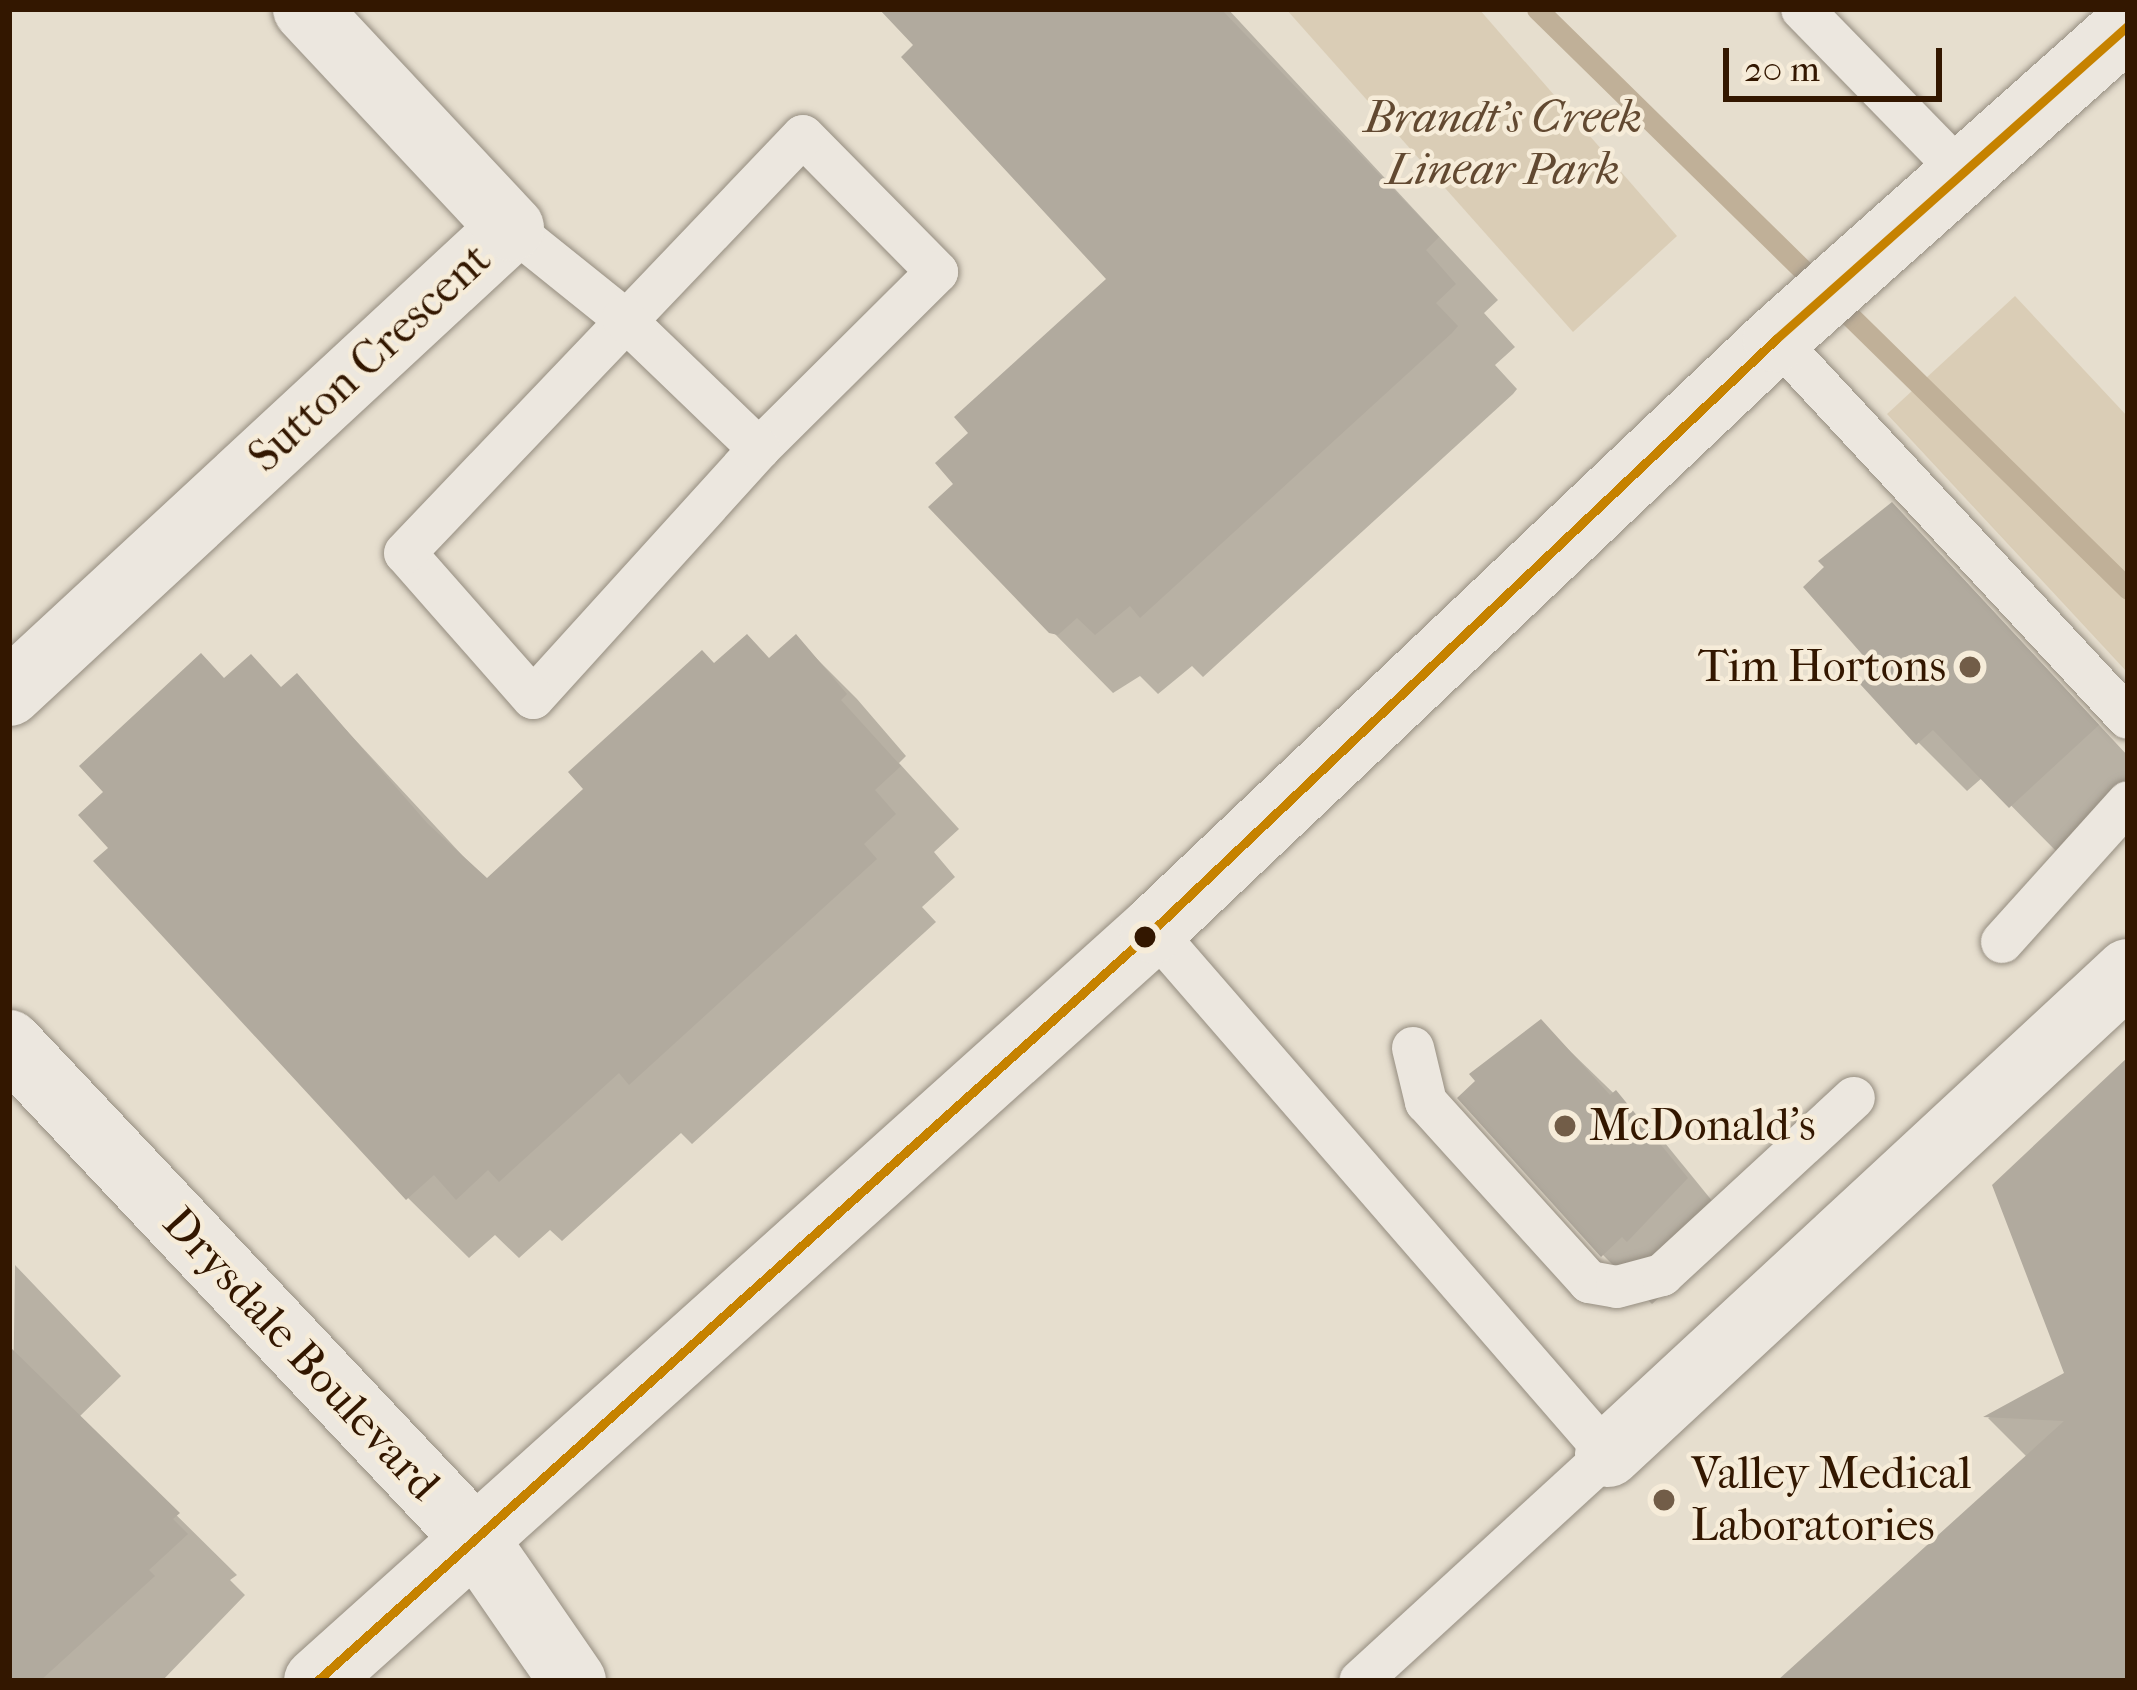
<!DOCTYPE html>
<style>
body{margin:0}
#map{position:relative;width:2137px;height:1690px;overflow:hidden;background:#e6dece;font-family:"IM FELL French Canon",serif}
div>[style]{position:absolute}
.green>*{inset:0;background:#dacdb6}
.shadow>*{inset:0;background:#0003}
.stream>*{height:21px;margin:-10.5px;padding:0 10.5px;transform-origin:10.5px;border-radius:10.5px;background:#c0b098}
.building>*{inset:0;background:#b1aa9e}
.roads{filter:drop-shadow(0 0 3px #958d80) drop-shadow(0 0 3px #958d80)}
.lane>*{height:42px;margin:-21px;padding:0 21px;transform-origin:21px;border-radius:21px;background:#ece7df}
.street>*{height:66px;margin:-33px;padding:0 33px;transform-origin:33px;border-radius:33px;background:#ece7df}
.secondary>*{height:66px;margin:-33px;padding:0 33px;transform-origin:33px;border-radius:33px;background:#ece7df}
.bus-1>*{height:9px;margin:-4.5px;padding:0 4.5px;transform-origin:4.5px;border-radius:4.5px;background:#c68200}
.dots>*{width:33px;height:33px;translate:-50% -50%;box-sizing:border-box;border:6px solid #f6ecd9;border-radius:50%}
span{translate:-50% -50%;white-space:nowrap;text-align:center;line-height:1.15;-webkit-text-stroke:9px #f6ecd9;paint-order:stroke}
.park-label{font-size:45px;color:#624931;font-style:italic}
.street-label{font-size:45px;color:#331700}
.poi-label{font-size:45px;color:#331700}
.right{translate:-100% -50%;text-align:right}
.left{translate:0 -50%;text-align:left}
.frame{position:absolute;inset:0;border:12px solid #331700;pointer-events:none}
.scale{position:absolute;left:1723px;top:48px;width:219px;height:54px;box-sizing:border-box;border:6px solid #331700;border-top:0;padding-left:15px;font-size:36px;line-height:42px;white-space:nowrap;color:#331700;-webkit-text-stroke:9px #f6ecd9;paint-order:stroke}
</style>
<div id="map">
<div class="green">
<i style="clip-path:polygon(1286px 9px,1479px 9px,1677px 236px,1573px 332px)"></i>
<i style="clip-path:polygon(2015px 296px,2128px 417px,2128px 673px,1887px 414px)"></i>
</div>
<div class="shadow">
<i style="clip-path:polygon(891px 9px,1228px 9px,1498px 300px,1484px 313px,1515px 347px,1495px 365px,1517px 389px,1513px 394px,1203px 677px,1192px 666px,1158px 694px,1140px 676px,1113px 693px,1051px 630px,958px 484px,973px 434px,1111px 279px)"></i>
<i style="clip-path:polygon(1941px 555px,2128px 756px,2128px 792px,2060px 855px,1983px 777px,1967px 791px,1918px 742px,1879px 670px)"></i>
<i style="clip-path:polygon(796px 638px,857px 699px,906px 756px,899px 763px,959px 829px,934px 852px,955px 877px,922px 907px,936px 922px,692px 1144px,681px 1133px,562px 1241px,550px 1230px,519px 1258px,495px 1235px,469px 1258px,408px 1198px,113px 848px,225px 681px,282px 690px,297px 677px,487px 882px,715px 667px,770px 661px)"></i>
<i style="clip-path:polygon(1541px 1023px,1665px 1143px,1735px 1229px,1652px 1304px,1603px 1255px)"></i>
<i style="clip-path:polygon(2128px 1062px,2128px 1681px,1781px 1681px,2029px 1459px,1988px 1418px,2068px 1375px)"></i>
<i style="clip-path:polygon(15px 1265px,121px 1376px,78px 1418px,237px 1575px,230px 1580px,245px 1595px,162px 1681px,9px 1681px)"></i>
</div>
<div class="stream">
<i style="left:1537px;top:9px;width:828px;rotate:44.46deg"></i>
</div>
<div class="building">
<i style="clip-path:polygon(879px 9px,1221px 9px,1439px 237px,1426px 250px,1456px 284px,1436px 303px,1458px 326px,1452px 333px,1140px 618px,1130px 606px,1095px 635px,1077px 618px,1058px 635px,1049px 633px,928px 507px,953px 484px,935px 463px,968px 433px,954px 417px,1106px 279px,901px 57px,913px 45px)"></i>
<i style="clip-path:polygon(1892px 502px,2099px 725px,2009px 808px,1933px 730px,1916px 745px,1860px 684px,1875px 669px,1803px 587px,1824px 567px,1818px 561px)"></i>
<i style="clip-path:polygon(747px 634px,769px 658px,796px 634px,847px 694px,841px 700px,901px 766px,875px 790px,896px 814px,864px 844px,877px 859px,629px 1085px,619px 1073px,499px 1182px,488px 1170px,456px 1200px,434px 1175px,406px 1200px,93px 861px,108px 848px,78px 815px,103px 792px,79px 766px,201px 653px,224px 678px,251px 654px,281px 687px,297px 673px,427px 823px,487px 878px,583px 789px,568px 772px,702px 650px,714px 663px)"></i>
<i style="clip-path:polygon(1541px 1019px,1610px 1095px,1616px 1090px,1688px 1178px,1627px 1242px,1622px 1237px,1601px 1257px,1457px 1098px,1475px 1081px,1469px 1074px)"></i>
<i style="clip-path:polygon(2128px 1057px,2128px 1681px,1777px 1681px,2064px 1421px,1983px 1417px,2064px 1373px,1992px 1185px)"></i>
<i style="clip-path:polygon(9px 1346px,180px 1513px,173px 1519px,188px 1534px,149px 1570px,155px 1576px,40px 1681px,9px 1681px)"></i>
</div>
<div class="roads">
<div class="lane">
<i style="left:1802px;top:9px;width:233px;rotate:45.7deg"></i>
<i style="left:803px;top:136px;width:191px;rotate:45.4deg"></i>
<i style="left:937px;top:272px;width:251px;rotate:135.2deg"></i>
<i style="left:759px;top:449px;width:336px;rotate:132.2deg"></i>
<i style="left:533px;top:698px;width:193px;rotate:-131.4deg"></i>
<i style="left:405px;top:553px;width:576px;rotate:-46.34deg"></i>
<i style="left:511px;top:228px;width:144px;rotate:38.8deg"></i>
<i style="left:623px;top:318px;width:189px;rotate:43.9deg"></i>
<i style="left:1776px;top:339px;width:517px;rotate:47.12deg"></i>
<i style="left:1153px;top:930px;width:694px;rotate:49.03deg"></i>
<i style="left:1608px;top:1454px;width:336px;rotate:137.5deg"></i>
<i style="left:2002px;top:942px;width:188px;rotate:-48deg"></i>
<i style="left:1413px;top:1048px;width:56px;rotate:76.5deg"></i>
<i style="left:1426px;top:1102px;width:243px;rotate:47.8deg"></i>
<i style="left:1589px;top:1282px;width:28px;rotate:10deg"></i>
<i style="left:1617px;top:1287px;width:47px;rotate:-14.9deg"></i>
<i style="left:1662px;top:1275px;width:261px;rotate:-42.7deg"></i>
</div>
<div class="street">
<i style="left:9px;top:693px;width:684px;rotate:-42.81deg"></i>
<i style="left:511px;top:228px;width:300px;rotate:-133.1deg"></i>
<i style="left:9px;top:1043px;width:677px;rotate:46.74deg"></i>
<i style="left:473px;top:1536px;width:176px;rotate:55.4deg"></i>
<i style="left:1608px;top:1454px;width:709px;rotate:-42.83deg"></i>
</div>
<div class="secondary">
<i style="left:317px;top:1681px;width:1124px;rotate:-41.93deg"></i>
<i style="left:1153px;top:930px;width:859px;rotate:-43.49deg"></i>
<i style="left:1776px;top:339px;width:472px;rotate:-41.7deg"></i>
</div>
</div>
<div class="bus-1">
<i style="left:317px;top:1681px;width:1124px;rotate:-41.93deg"></i>
<i style="left:1153px;top:930px;width:859px;rotate:-43.49deg"></i>
<i style="left:1776px;top:339px;width:472px;rotate:-41.7deg"></i>
</div>
<div class="dots">
<i style="left:1970px;top:667px;background:#725d48"></i>
<i style="left:1145px;top:937px;background:#331700"></i>
<i style="left:1565px;top:1126px;background:#725d48"></i>
<i style="left:1664px;top:1500px;background:#725d48"></i>
</div>
<div class="park-label">
<span style="left:1503px;top:144px">Brandt's Creek<br>Linear Park</span>
</div>
<div class="street-label">
<span style="left:370px;top:358px;rotate:-43deg">Sutton Crescent</span>
<span style="left:301px;top:1354px;rotate:47deg">Drysdale Boulevard</span>
</div>
<div class="poi-label">
<span class="right" style="left:1946px;top:667px">Tim Hortons</span>
<span class="left" style="left:1589px;top:1126px">McDonald's</span>
<span class="left" style="left:1691px;top:1500px">Valley Medical<br>Laboratories</span>
</div>
<div class="frame"></div>
<div class="scale">20 m</div>
</div>
